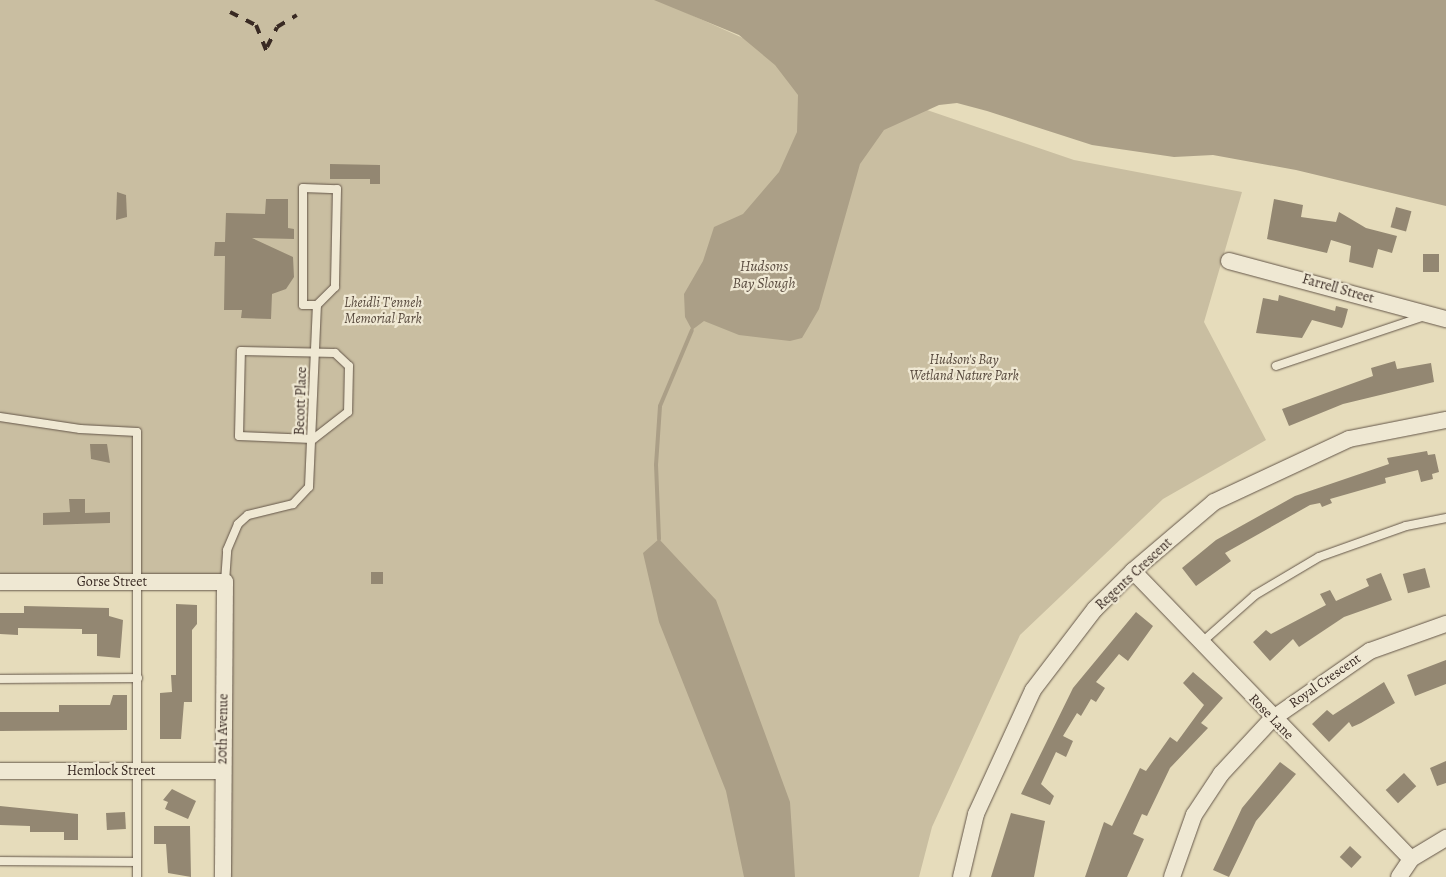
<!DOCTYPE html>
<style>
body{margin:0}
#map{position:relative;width:1446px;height:877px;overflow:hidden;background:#e6dcbb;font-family:Alegreya,serif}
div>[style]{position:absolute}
.green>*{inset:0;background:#c9bea1}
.water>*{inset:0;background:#ab9f87}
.stream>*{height:4px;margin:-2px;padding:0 2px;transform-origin:2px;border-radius:2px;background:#ab9f87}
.building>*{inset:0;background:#938772;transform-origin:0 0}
.roads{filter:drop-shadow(0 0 1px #645649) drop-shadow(0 0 1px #645649)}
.lane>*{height:8px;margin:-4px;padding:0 4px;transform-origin:4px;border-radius:4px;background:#efe8d3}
.street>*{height:16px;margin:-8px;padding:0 8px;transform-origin:8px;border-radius:8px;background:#efe8d3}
.rail>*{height:4px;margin-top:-2px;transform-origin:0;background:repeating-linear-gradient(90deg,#392a23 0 9px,transparent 0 18px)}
span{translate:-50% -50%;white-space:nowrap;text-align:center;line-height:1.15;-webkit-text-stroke:4.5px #efe8d3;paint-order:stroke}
.street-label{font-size:14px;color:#392a23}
.park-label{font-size:14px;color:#56483c;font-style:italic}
.water-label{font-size:15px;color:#5b4d41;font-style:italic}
</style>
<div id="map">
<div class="green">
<i style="clip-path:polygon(0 0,658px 0,830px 77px,1074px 160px,1242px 192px,1204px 322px,1266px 440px,1163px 499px,1020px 635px,932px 827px,919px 877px,219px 877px,218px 575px,0 580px)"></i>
</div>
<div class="water">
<i style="clip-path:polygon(654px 0,1446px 0,1446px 206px,1296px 170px,1213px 155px,1174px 157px,1092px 145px,987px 111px,957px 103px,939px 105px,884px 130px,860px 164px,819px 309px,802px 338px,790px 341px,739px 335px,704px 321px,692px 330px,685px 317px,684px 294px,703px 261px,714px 227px,743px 214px,779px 172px,797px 132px,798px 95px,775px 65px,739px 35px)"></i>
<i style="clip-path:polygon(659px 539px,716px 600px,790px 802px,795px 877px,744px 877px,726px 791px,659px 622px,643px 553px)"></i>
</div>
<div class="stream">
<i style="left:659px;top:539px;width:74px;rotate:-92.3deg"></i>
<i style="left:656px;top:465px;width:59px;rotate:-86.1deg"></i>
<i style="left:660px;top:406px;width:82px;rotate:-67.2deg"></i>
</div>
<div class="building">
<i style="clip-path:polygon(330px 164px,380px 165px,380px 184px,370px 184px,370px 179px,330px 179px)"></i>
<i style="clip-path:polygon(117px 192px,126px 195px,127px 217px,116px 220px)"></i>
<i style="clip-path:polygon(266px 199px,288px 199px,288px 228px,294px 229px,294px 239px,252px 238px,293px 257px,294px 277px,286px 289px,272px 294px,271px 319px,241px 318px,242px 310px,224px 310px,225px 256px,214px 256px,215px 242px,225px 242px,226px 213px,265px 214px)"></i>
<i style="clip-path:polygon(1274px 199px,1303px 205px,1301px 217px,1336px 222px,1339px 212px,1366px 228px,1397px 236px,1392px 253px,1378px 249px,1373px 268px,1349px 262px,1351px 246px,1331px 240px,1327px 253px,1267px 239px)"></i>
<i style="left:1396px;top:207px;width:16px;height:21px;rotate:15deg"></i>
<i style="left:1423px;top:254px;width:16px;height:18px"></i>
<i style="clip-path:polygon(1279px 295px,1335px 311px,1336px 306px,1348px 309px,1344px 324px,1342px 328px,1312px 320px,1302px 338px,1256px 333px,1263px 298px,1278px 301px)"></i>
<i style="clip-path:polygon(1395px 361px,1397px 369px,1431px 363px,1434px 382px,1343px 404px,1289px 426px,1282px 409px,1373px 376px,1371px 368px)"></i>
<i style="clip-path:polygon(90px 444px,107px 444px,110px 463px,91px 459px)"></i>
<i style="clip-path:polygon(1427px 451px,1428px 455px,1435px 454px,1439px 472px,1432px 474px,1433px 479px,1421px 482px,1418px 470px,1385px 478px,1386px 483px,1330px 499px,1332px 503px,1322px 507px,1320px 503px,1310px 505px,1225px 553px,1231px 561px,1196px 586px,1182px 568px,1216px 540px,1295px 496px,1389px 464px,1387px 458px)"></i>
<i style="clip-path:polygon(69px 499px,85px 499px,85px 513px,110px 512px,110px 523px,43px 525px,43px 513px,70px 512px)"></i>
<i style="left:1425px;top:568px;width:20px;height:23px;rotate:75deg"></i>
<i style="left:371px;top:572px;width:12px;height:12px"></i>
<i style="clip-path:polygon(1381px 573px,1392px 600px,1344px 617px,1299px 647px,1293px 639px,1270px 661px,1253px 642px,1266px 630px,1271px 634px,1326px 605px,1320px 594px,1330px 590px,1336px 601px,1369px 586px,1366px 579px)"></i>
<i style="clip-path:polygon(176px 604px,197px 605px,197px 624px,192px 630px,192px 702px,184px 702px,181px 739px,160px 739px,160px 693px,172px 692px,171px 675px,176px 675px)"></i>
<i style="clip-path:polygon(24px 606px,109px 608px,109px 616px,123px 620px,120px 658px,97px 656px,97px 634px,82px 634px,82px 629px,18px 628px,18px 635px,0 634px,0 613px,24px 613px)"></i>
<i style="clip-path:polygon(1136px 612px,1153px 626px,1128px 661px,1119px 654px,1096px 682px,1105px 688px,1096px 702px,1091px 699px,1081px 716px,1077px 713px,1063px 736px,1073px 741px,1066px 757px,1056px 752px,1041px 784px,1054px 796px,1050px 805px,1021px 794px,1073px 688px)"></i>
<i style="clip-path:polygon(1446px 660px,1446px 684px,1415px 696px,1407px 675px)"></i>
<i style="clip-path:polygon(1193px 672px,1223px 698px,1201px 723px,1208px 728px,1170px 768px,1147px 816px,1142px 814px,1133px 834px,1144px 839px,1127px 877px,1085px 877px,1104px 822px,1112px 826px,1140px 768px,1146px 771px,1170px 737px,1177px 742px,1204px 705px,1183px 683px)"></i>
<i style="clip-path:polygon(1384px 682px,1395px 703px,1361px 723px,1352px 727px,1349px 722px,1329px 742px,1312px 724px,1327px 710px,1333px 715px)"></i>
<i style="clip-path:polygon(113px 695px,127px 695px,127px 730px,0 731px,0 712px,59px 712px,59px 705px,110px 705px)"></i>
<i style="clip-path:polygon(1446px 761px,1446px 783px,1437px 786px,1430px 768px)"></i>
<i style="clip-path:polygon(1280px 762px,1296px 774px,1256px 821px,1229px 877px,1213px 870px,1242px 808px)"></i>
<i style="left:1404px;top:773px;width:18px;height:25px;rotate:47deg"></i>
<i style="clip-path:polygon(172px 789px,196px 801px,188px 819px,165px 809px,168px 802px,163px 800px)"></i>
<i style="clip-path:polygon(0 806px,78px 814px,78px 840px,64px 840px,64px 832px,30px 832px,30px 826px,0 825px)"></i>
<i style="left:125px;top:812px;width:17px;height:19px;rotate:87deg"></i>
<i style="clip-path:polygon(1011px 813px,1045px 821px,1034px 877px,991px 877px)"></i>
<i style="clip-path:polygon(154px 826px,190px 826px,191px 877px,168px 873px,166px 844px,154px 844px)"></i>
<i style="left:1350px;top:846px;width:16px;height:15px;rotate:43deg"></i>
</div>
<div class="roads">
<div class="lane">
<i style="left:1276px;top:366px;width:157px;rotate:-18.6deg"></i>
<i style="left:0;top:417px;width:81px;rotate:8.5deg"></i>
<i style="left:80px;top:429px;width:57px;rotate:3deg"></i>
<i style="left:137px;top:432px;width:445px;rotate:90deg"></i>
<i style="left:312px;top:439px;width:73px;rotate:-177.6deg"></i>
<i style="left:239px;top:436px;width:85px;rotate:-88.7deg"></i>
<i style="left:241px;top:351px;width:94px;rotate:1.2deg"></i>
<i style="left:335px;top:353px;width:19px;rotate:43deg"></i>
<i style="left:349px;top:366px;width:46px;rotate:91.2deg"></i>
<i style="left:348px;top:412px;width:46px;rotate:142.1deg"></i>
<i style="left:225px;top:582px;width:32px;rotate:-86deg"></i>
<i style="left:227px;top:550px;width:28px;rotate:-67deg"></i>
<i style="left:238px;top:524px;width:13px;rotate:-42deg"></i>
<i style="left:248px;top:515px;width:46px;rotate:-13.7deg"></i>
<i style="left:293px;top:504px;width:23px;rotate:-47deg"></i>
<i style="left:309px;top:487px;width:182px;rotate:-87.5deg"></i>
<i style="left:317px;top:305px;width:14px;rotate:180deg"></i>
<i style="left:303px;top:305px;width:117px;rotate:-90deg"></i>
<i style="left:303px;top:188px;width:34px;rotate:2deg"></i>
<i style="left:337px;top:189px;width:98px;rotate:91.2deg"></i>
<i style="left:335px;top:287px;width:25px;rotate:135deg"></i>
<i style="left:1201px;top:643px;width:72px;rotate:-41.6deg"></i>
<i style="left:1255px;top:595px;width:74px;rotate:-30.7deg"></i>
<i style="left:1319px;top:557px;width:92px;rotate:-19.6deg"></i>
<i style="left:1406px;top:526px;width:41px;rotate:-11.3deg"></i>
<i style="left:0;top:679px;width:138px;rotate:-0.4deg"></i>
<i style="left:0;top:861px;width:137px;rotate:0.4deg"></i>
</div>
<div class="street">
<i style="left:1229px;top:261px;width:225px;rotate:15deg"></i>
<i style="left:1133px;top:571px;width:400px;rotate:46deg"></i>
<i style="left:0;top:582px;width:225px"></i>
<i style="left:225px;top:582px;width:295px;rotate:90.4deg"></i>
<i style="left:0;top:771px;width:222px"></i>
<i style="left:961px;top:877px;width:65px;rotate:-76.6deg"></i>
<i style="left:976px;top:814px;width:136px;rotate:-65.3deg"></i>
<i style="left:1033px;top:690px;width:102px;rotate:-52.6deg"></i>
<i style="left:1095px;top:609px;width:54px;rotate:-45deg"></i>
<i style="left:1133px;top:571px;width:106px;rotate:-40.4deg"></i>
<i style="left:1214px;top:502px;width:149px;rotate:-25deg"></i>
<i style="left:1349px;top:439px;width:99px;rotate:-11.1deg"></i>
<i style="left:1172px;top:877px;width:66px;rotate:-70.5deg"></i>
<i style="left:1194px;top:815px;width:49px;rotate:-56.6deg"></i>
<i style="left:1221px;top:774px;width:75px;rotate:-47.2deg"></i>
<i style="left:1272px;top:719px;width:119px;rotate:-34.8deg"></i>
<i style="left:1370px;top:651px;width:81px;rotate:-19.6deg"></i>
<i style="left:1399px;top:877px;width:22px;rotate:-56deg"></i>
<i style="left:1411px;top:859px;width:41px;rotate:-31deg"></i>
</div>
</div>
<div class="rail">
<i style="left:230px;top:12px;width:29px;rotate:27deg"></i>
<i style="left:256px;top:25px;width:29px;rotate:68deg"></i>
<i style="left:267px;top:47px;width:22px;rotate:-63deg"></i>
<i style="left:277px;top:27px;width:23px;rotate:-31deg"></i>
</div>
<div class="street-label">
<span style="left:1338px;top:289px;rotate:16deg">Farrell Street</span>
<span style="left:301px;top:401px;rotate:-88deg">Becott Place</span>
<span style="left:1134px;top:574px;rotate:-43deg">Regents Crescent</span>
<span style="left:112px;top:582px">Gorse Street</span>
<span style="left:1325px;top:681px;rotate:-35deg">Royal Crescent</span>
<span style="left:1271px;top:717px;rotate:46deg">Rose Lane</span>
<span style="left:223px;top:729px;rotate:-89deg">20th Avenue</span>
<span style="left:111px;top:771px">Hemlock Street</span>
</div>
<div class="park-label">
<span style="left:383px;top:311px">Lheidli T'enneh<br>Memorial Park</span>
<span style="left:964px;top:368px">Hudson's Bay<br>Wetland Nature Park</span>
</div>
<div class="water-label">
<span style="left:764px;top:275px">Hudsons<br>Bay Slough</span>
</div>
</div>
